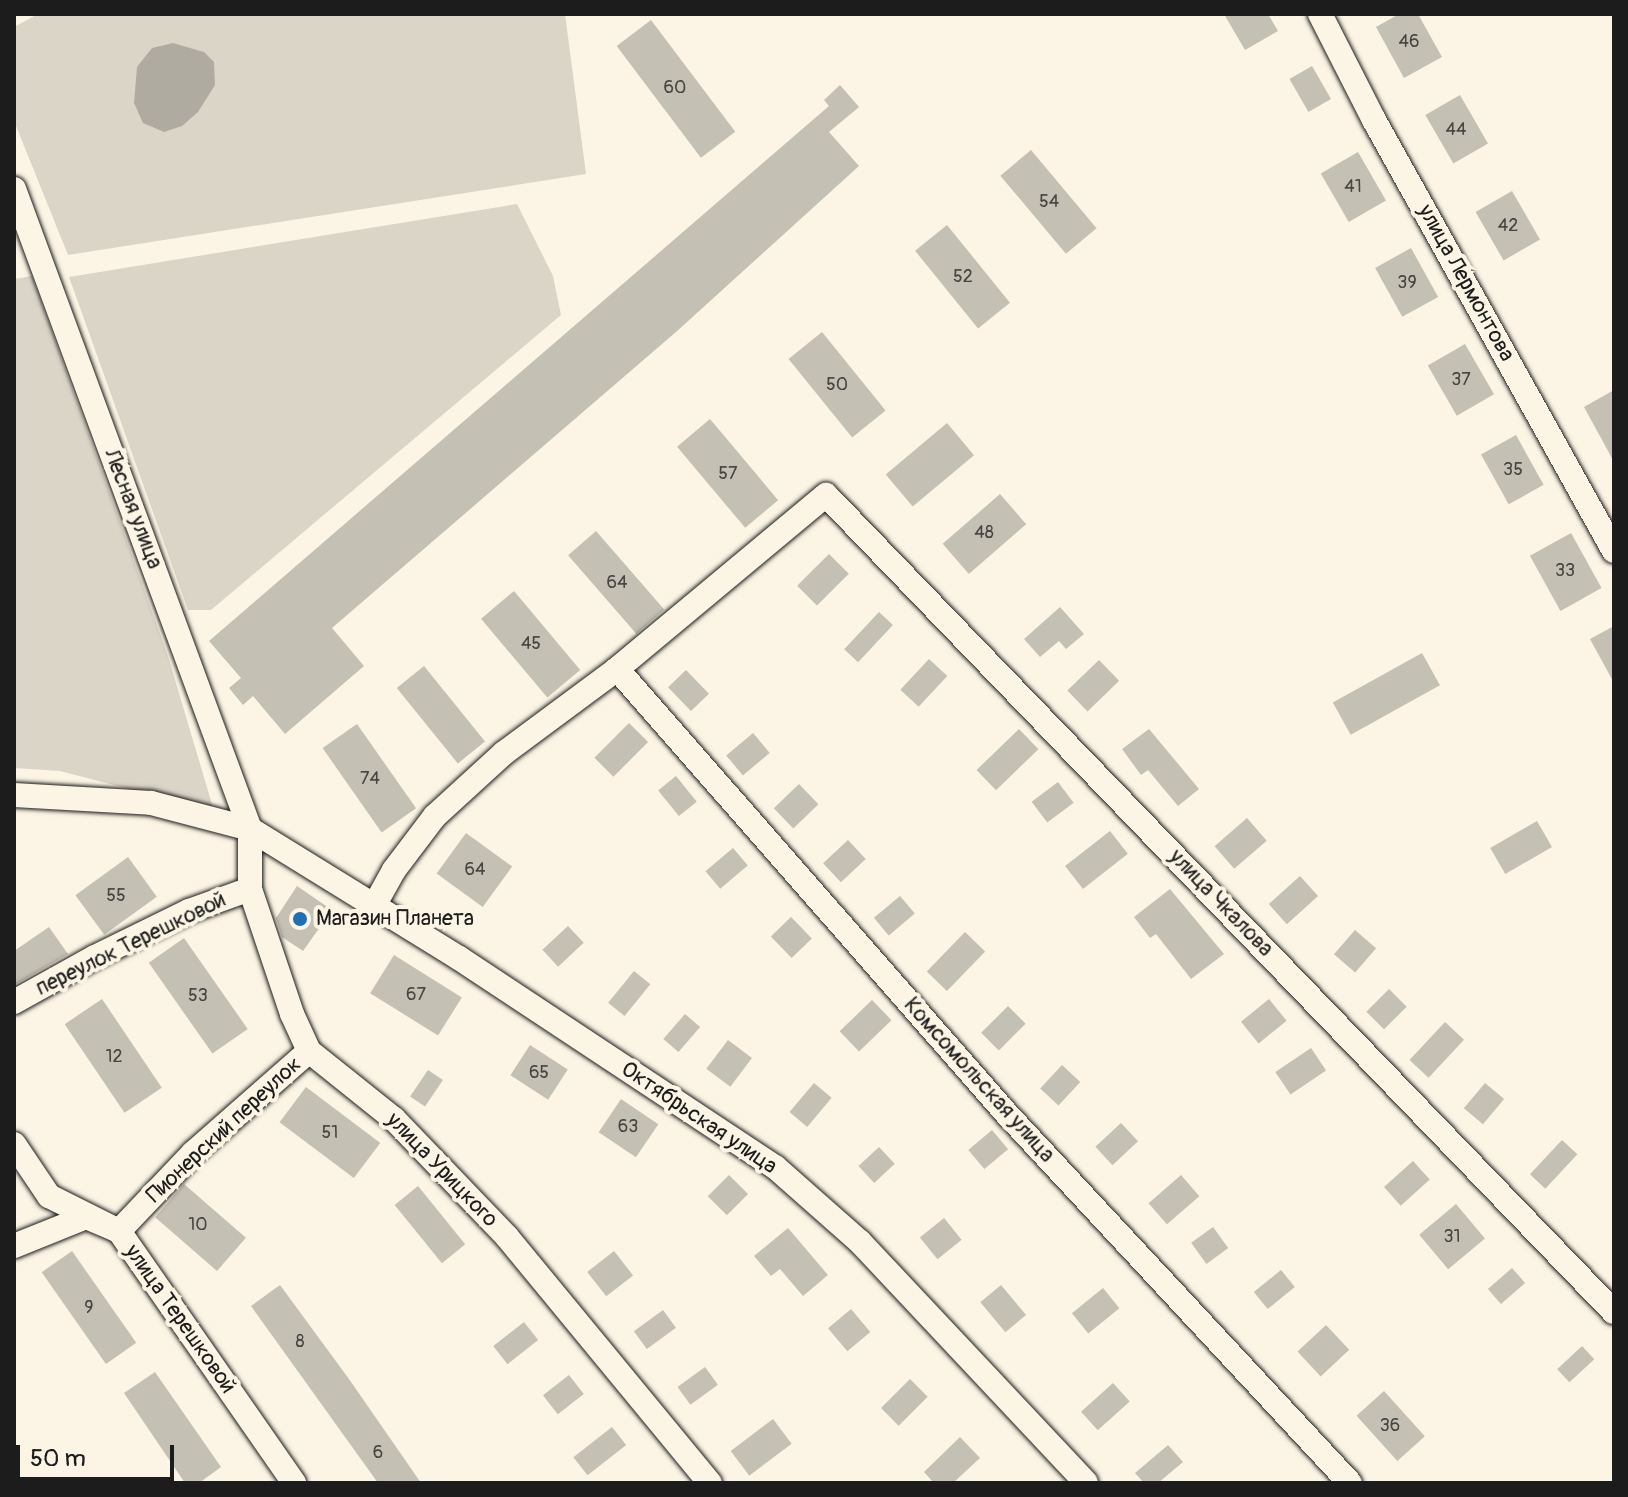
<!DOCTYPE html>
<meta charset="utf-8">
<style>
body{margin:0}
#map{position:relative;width:1628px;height:1497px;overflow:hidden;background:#fcf5e5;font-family:Pangolin,sans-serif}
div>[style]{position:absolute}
.green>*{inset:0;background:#dbd5c8}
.water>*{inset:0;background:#b0aba1}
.building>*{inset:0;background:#c4c0b3;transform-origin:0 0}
.roads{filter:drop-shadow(0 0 2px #1c1c1c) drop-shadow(0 0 2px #1c1c1c)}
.street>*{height:24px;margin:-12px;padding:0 12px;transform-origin:12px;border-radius:12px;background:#fcf5e5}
.dots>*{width:22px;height:22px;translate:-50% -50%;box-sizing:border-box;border:4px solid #fcf5e5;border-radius:50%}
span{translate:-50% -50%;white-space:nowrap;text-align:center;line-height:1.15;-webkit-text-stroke:8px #fcf5e5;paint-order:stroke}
.number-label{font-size:18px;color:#464542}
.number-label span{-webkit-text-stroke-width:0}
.street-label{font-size:22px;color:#1c1c1c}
.poi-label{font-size:22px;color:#1c1c1c}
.left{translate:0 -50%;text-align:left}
.frame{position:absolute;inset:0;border:16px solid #1c1c1c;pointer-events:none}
.scale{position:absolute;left:16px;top:1445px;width:158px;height:36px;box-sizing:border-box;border:4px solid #1c1c1c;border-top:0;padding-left:10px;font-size:24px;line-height:28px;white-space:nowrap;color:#1c1c1c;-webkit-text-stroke:6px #fcf5e5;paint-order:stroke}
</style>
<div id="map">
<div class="green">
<i style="clip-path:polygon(38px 14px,565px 14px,586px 174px,68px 255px,14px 121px,14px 27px)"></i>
<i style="clip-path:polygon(517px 204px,553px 276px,561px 315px,211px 610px,188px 610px,69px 277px)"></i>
<i style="clip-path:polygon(32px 276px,168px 656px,214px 811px,60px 771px,14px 768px,14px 279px)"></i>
</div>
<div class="water">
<i style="clip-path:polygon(173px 43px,204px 52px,214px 62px,215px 85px,198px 112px,182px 126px,164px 132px,143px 123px,134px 103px,137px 67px,152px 48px)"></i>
</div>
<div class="building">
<i style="clip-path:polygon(1224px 14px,1268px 14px,1278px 31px,1245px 50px)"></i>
<i style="clip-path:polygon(1399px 14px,1418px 14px,1442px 57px,1404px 78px,1376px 27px)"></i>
<i style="left:651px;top:20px;width:140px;height:43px;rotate:53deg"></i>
<i style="left:1312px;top:66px;width:38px;height:26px;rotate:60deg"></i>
<i style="clip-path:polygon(840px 85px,859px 107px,829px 132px,859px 166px,676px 332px,332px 628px,364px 666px,285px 734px,253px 696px,243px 705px,229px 688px,241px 678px,209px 641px,829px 106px,824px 100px)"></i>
<i style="left:1460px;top:95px;width:56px;height:40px;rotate:60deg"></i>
<i style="left:1031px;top:150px;width:102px;height:40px;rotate:50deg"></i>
<i style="left:1358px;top:152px;width:56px;height:43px;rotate:60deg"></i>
<i style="left:1512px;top:191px;width:56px;height:42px;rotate:60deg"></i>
<i style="left:947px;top:225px;width:100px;height:41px;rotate:51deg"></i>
<i style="left:1411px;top:248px;width:56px;height:41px;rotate:61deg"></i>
<i style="left:822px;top:332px;width:101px;height:43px;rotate:51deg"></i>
<i style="left:1465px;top:344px;width:58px;height:43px;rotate:60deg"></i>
<i style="clip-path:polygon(1614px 390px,1614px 462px,1584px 407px)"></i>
<i style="left:710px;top:419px;width:106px;height:43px;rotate:50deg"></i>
<i style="left:947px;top:423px;width:42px;height:80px;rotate:50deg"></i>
<i style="left:1516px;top:435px;width:57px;height:40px;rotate:61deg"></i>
<i style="left:1000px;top:494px;width:40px;height:76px;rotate:49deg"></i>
<i style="left:596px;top:531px;width:104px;height:37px;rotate:49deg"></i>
<i style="left:1571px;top:533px;width:63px;height:47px;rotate:61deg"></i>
<i style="left:829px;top:554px;width:28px;height:45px;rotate:45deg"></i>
<i style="left:514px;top:591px;width:103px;height:43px;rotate:50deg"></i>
<i style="clip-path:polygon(1060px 607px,1084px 634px,1066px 649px,1059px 641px,1040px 657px,1024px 639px)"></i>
<i style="left:879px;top:612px;width:19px;height:51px;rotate:43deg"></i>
<i style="clip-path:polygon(1614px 626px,1614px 683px,1590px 639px)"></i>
<i style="left:1422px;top:653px;width:37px;height:102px;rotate:61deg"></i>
<i style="left:929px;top:659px;width:25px;height:42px;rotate:43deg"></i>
<i style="left:1099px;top:660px;width:29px;height:44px;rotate:46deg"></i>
<i style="left:424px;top:666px;width:97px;height:35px;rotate:51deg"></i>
<i style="left:686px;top:670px;width:33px;height:25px;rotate:46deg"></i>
<i style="left:629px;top:723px;width:27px;height:49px;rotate:45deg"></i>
<i style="left:357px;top:724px;width:103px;height:42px;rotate:55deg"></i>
<i style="left:1019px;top:729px;width:28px;height:59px;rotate:46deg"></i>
<i style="clip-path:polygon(1149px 729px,1199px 789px,1178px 806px,1148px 770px,1141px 775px,1122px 749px)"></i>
<i style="left:753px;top:733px;width:26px;height:35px;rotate:50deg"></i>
<i style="left:676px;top:776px;width:33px;height:23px;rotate:51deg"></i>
<i style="left:1058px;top:782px;width:26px;height:33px;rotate:53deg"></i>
<i style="left:799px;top:784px;width:28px;height:35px;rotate:46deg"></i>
<i style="left:1247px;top:818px;width:30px;height:43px;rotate:49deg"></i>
<i style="left:1537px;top:821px;width:30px;height:54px;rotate:60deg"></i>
<i style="left:1110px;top:831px;width:29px;height:57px;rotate:52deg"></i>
<i style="left:466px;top:833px;width:57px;height:50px;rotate:36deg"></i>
<i style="left:848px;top:840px;width:26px;height:34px;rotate:47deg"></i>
<i style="left:733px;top:848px;width:23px;height:36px;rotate:50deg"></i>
<i style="left:128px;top:857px;width:49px;height:65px;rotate:54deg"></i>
<i style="left:1300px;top:876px;width:27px;height:42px;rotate:48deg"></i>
<i style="clip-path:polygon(297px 886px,332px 910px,303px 951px,282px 937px,276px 918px)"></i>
<i style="clip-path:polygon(1170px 889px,1224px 954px,1191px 979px,1156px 934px,1150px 938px,1134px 917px)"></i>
<i style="left:900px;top:896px;width:23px;height:34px;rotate:50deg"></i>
<i style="left:791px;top:917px;width:30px;height:28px;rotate:46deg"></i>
<i style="left:568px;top:926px;width:23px;height:35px;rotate:47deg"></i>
<i style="clip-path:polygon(49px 927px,68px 954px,14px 985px,14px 951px)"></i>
<i style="left:1355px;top:930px;width:28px;height:32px;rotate:41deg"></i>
<i style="left:965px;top:932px;width:28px;height:55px;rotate:44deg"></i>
<i style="left:184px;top:938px;width:111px;height:43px;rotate:55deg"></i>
<i style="left:394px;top:955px;width:80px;height:45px;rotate:32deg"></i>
<i style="left:634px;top:971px;width:21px;height:41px;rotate:39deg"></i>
<i style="left:1389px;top:989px;width:25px;height:32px;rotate:45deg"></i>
<i style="left:102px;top:999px;width:107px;height:45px;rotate:56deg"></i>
<i style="left:1269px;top:999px;width:28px;height:36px;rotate:51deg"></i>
<i style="left:872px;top:1000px;width:28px;height:45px;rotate:46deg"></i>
<i style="left:1008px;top:1006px;width:25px;height:38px;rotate:45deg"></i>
<i style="left:685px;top:1014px;width:20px;height:33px;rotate:41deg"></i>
<i style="left:1445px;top:1022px;width:26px;height:52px;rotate:43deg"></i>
<i style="left:728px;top:1040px;width:30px;height:36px;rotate:37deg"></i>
<i style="left:530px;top:1045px;width:45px;height:36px;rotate:33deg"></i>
<i style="left:1311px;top:1048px;width:27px;height:43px;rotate:56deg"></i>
<i style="left:1062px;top:1065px;width:25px;height:32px;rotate:43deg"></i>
<i style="left:428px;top:1070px;width:18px;height:32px;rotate:34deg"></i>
<i style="left:814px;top:1083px;width:23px;height:38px;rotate:40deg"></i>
<i style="left:1485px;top:1083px;width:25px;height:33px;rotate:40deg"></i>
<i style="left:306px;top:1087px;width:93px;height:44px;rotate:37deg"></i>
<i style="left:621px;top:1099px;width:45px;height:40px;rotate:34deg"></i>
<i style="left:1121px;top:1123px;width:25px;height:35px;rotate:47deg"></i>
<i style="left:992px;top:1130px;width:25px;height:31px;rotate:50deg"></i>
<i style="left:1562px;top:1140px;width:21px;height:47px;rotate:43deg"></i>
<i style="left:879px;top:1147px;width:23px;height:28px;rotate:47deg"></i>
<i style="left:1413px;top:1161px;width:25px;height:39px;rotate:48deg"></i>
<i style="left:729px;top:1175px;width:27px;height:30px;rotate:45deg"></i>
<i style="left:1181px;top:1175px;width:28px;height:43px;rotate:49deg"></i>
<i style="left:184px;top:1184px;width:82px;height:44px;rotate:41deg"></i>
<i style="left:418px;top:1186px;width:75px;height:30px;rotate:51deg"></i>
<i style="left:1456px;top:1204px;width:45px;height:48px;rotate:50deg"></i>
<i style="left:944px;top:1218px;width:28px;height:31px;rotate:51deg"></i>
<i style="left:1213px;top:1227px;width:26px;height:27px;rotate:54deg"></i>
<i style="clip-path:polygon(788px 1228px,828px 1275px,803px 1296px,780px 1269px,771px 1276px,754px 1256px)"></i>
<i style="left:72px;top:1251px;width:112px;height:37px;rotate:55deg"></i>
<i style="left:614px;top:1251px;width:31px;height:34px;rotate:52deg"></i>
<i style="left:1512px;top:1268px;width:20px;height:32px;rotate:49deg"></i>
<i style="left:1281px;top:1270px;width:22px;height:35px;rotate:51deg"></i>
<i style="clip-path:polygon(280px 1285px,349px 1379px,421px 1483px,378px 1483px,251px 1306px)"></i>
<i style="left:1001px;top:1285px;width:39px;height:27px;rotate:50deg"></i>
<i style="left:1103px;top:1288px;width:26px;height:40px;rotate:51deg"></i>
<i style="left:851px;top:1309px;width:30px;height:30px;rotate:50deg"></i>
<i style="left:663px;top:1310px;width:22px;height:36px;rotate:54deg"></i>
<i style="left:524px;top:1322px;width:23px;height:39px;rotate:52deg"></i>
<i style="left:1326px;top:1325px;width:34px;height:39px;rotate:47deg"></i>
<i style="left:1582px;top:1346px;width:18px;height:34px;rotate:47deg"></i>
<i style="left:705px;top:1367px;width:22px;height:34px;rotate:54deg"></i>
<i style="clip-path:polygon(155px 1372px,221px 1467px,199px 1483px,185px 1483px,124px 1393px)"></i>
<i style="left:569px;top:1375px;width:24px;height:33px;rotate:52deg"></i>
<i style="left:910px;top:1379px;width:25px;height:41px;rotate:45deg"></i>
<i style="left:1113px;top:1383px;width:25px;height:43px;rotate:48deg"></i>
<i style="left:1384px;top:1391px;width:61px;height:37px;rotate:48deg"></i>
<i style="left:773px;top:1419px;width:31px;height:53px;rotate:53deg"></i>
<i style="left:612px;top:1427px;width:23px;height:49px;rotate:52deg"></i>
<i style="clip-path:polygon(960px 1437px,980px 1458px,953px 1483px,934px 1483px,924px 1472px)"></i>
<i style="clip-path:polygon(1168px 1445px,1183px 1462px,1158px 1483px,1144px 1483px,1135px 1473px)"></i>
</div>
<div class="roads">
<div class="street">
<i style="left:1320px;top:14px;width:119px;rotate:63deg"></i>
<i style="left:1374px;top:120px;width:493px;rotate:60.9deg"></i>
<i style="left:14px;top:189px;width:682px;rotate:69.76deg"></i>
<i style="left:250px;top:829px;width:60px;rotate:90deg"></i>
<i style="left:250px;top:889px;width:132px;rotate:71.4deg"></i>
<i style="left:292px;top:1014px;width:41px;rotate:65.3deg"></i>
<i style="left:309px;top:1051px;width:109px;rotate:38.7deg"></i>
<i style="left:394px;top:1119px;width:163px;rotate:46.2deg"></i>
<i style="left:507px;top:1237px;width:319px;rotate:50.5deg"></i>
<i style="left:617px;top:669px;width:590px;rotate:48.78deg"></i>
<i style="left:1006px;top:1113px;width:505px;rotate:47.09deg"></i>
<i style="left:14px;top:795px;width:137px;rotate:3.3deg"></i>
<i style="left:151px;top:803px;width:102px;rotate:14.7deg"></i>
<i style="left:250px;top:829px;width:246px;rotate:31.7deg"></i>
<i style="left:459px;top:958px;width:379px;rotate:33.5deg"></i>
<i style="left:775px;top:1167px;width:113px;rotate:41.4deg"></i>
<i style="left:860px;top:1242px;width:330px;rotate:46.8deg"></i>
<i style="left:374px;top:906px;width:41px;rotate:-60.9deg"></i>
<i style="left:394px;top:870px;width:68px;rotate:-52.8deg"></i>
<i style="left:435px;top:816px;width:93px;rotate:-42.4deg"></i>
<i style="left:504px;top:753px;width:141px;rotate:-36.6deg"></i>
<i style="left:617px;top:669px;width:272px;rotate:-39.8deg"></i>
<i style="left:826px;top:495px;width:1135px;rotate:46.04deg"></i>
<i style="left:14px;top:1002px;width:93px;rotate:-29.1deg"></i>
<i style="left:95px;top:957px;width:105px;rotate:-26.1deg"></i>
<i style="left:189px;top:911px;width:65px;rotate:-19.8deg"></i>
<i style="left:14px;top:1144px;width:63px;rotate:56.1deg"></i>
<i style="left:49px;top:1196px;width:78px;rotate:26.6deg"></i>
<i style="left:119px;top:1231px;width:307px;rotate:55.2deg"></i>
<i style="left:14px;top:1246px;width:78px;rotate:-21.9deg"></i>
<i style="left:86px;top:1217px;width:36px;rotate:23deg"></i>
<i style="left:119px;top:1231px;width:108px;rotate:-46.5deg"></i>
<i style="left:193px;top:1153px;width:154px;rotate:-41.3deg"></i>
</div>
</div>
<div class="dots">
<i style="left:300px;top:919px;background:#1f6fb2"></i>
</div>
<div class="number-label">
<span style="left:1409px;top:42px">46</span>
<span style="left:675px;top:88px">60</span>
<span style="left:1456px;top:130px">44</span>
<span style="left:1353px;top:187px">41</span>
<span style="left:1049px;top:202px">54</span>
<span style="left:1508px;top:226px">42</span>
<span style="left:963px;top:277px">52</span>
<span style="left:1407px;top:283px">39</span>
<span style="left:1461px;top:380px">37</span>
<span style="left:837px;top:385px">50</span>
<span style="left:1513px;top:470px">35</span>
<span style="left:728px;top:474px">57</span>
<span style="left:984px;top:533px">48</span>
<span style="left:1565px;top:571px">33</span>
<span style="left:617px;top:583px">64</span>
<span style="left:531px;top:644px">45</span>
<span style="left:370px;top:779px">74</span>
<span style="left:475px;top:870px">64</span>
<span style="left:116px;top:896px">55</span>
<span style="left:416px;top:995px">67</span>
<span style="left:198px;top:996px">53</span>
<span style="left:114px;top:1057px">12</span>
<span style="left:539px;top:1073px">65</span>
<span style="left:628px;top:1127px">63</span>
<span style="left:330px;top:1133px">51</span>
<span style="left:198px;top:1225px">10</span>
<span style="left:1452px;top:1237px">31</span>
<span style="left:89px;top:1308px">9</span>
<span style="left:300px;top:1342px">8</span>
<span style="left:1390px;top:1426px">36</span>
<span style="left:378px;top:1453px">6</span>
</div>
<div class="street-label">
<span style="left:1466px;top:283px;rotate:61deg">улица Лермонтова</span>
<span style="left:133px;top:509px;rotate:69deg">Лесная улица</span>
<span style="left:1221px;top:903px;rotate:46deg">улица Чкалова</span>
<span style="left:131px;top:944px;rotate:-26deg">переулок Терешковой</span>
<span style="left:979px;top:1080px;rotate:48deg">Комсомольская улица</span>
<span style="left:699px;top:1118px;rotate:34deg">Октябрьская улица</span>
<span style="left:224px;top:1130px;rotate:-43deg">Пионерский переулок</span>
<span style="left:442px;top:1170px;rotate:46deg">улица Урицкого</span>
<span style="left:180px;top:1319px;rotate:55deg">улица Терешковой</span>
</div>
<div class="poi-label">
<span class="left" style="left:316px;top:919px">Магазин Планета</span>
</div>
<div class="frame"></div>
<div class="scale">50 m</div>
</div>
